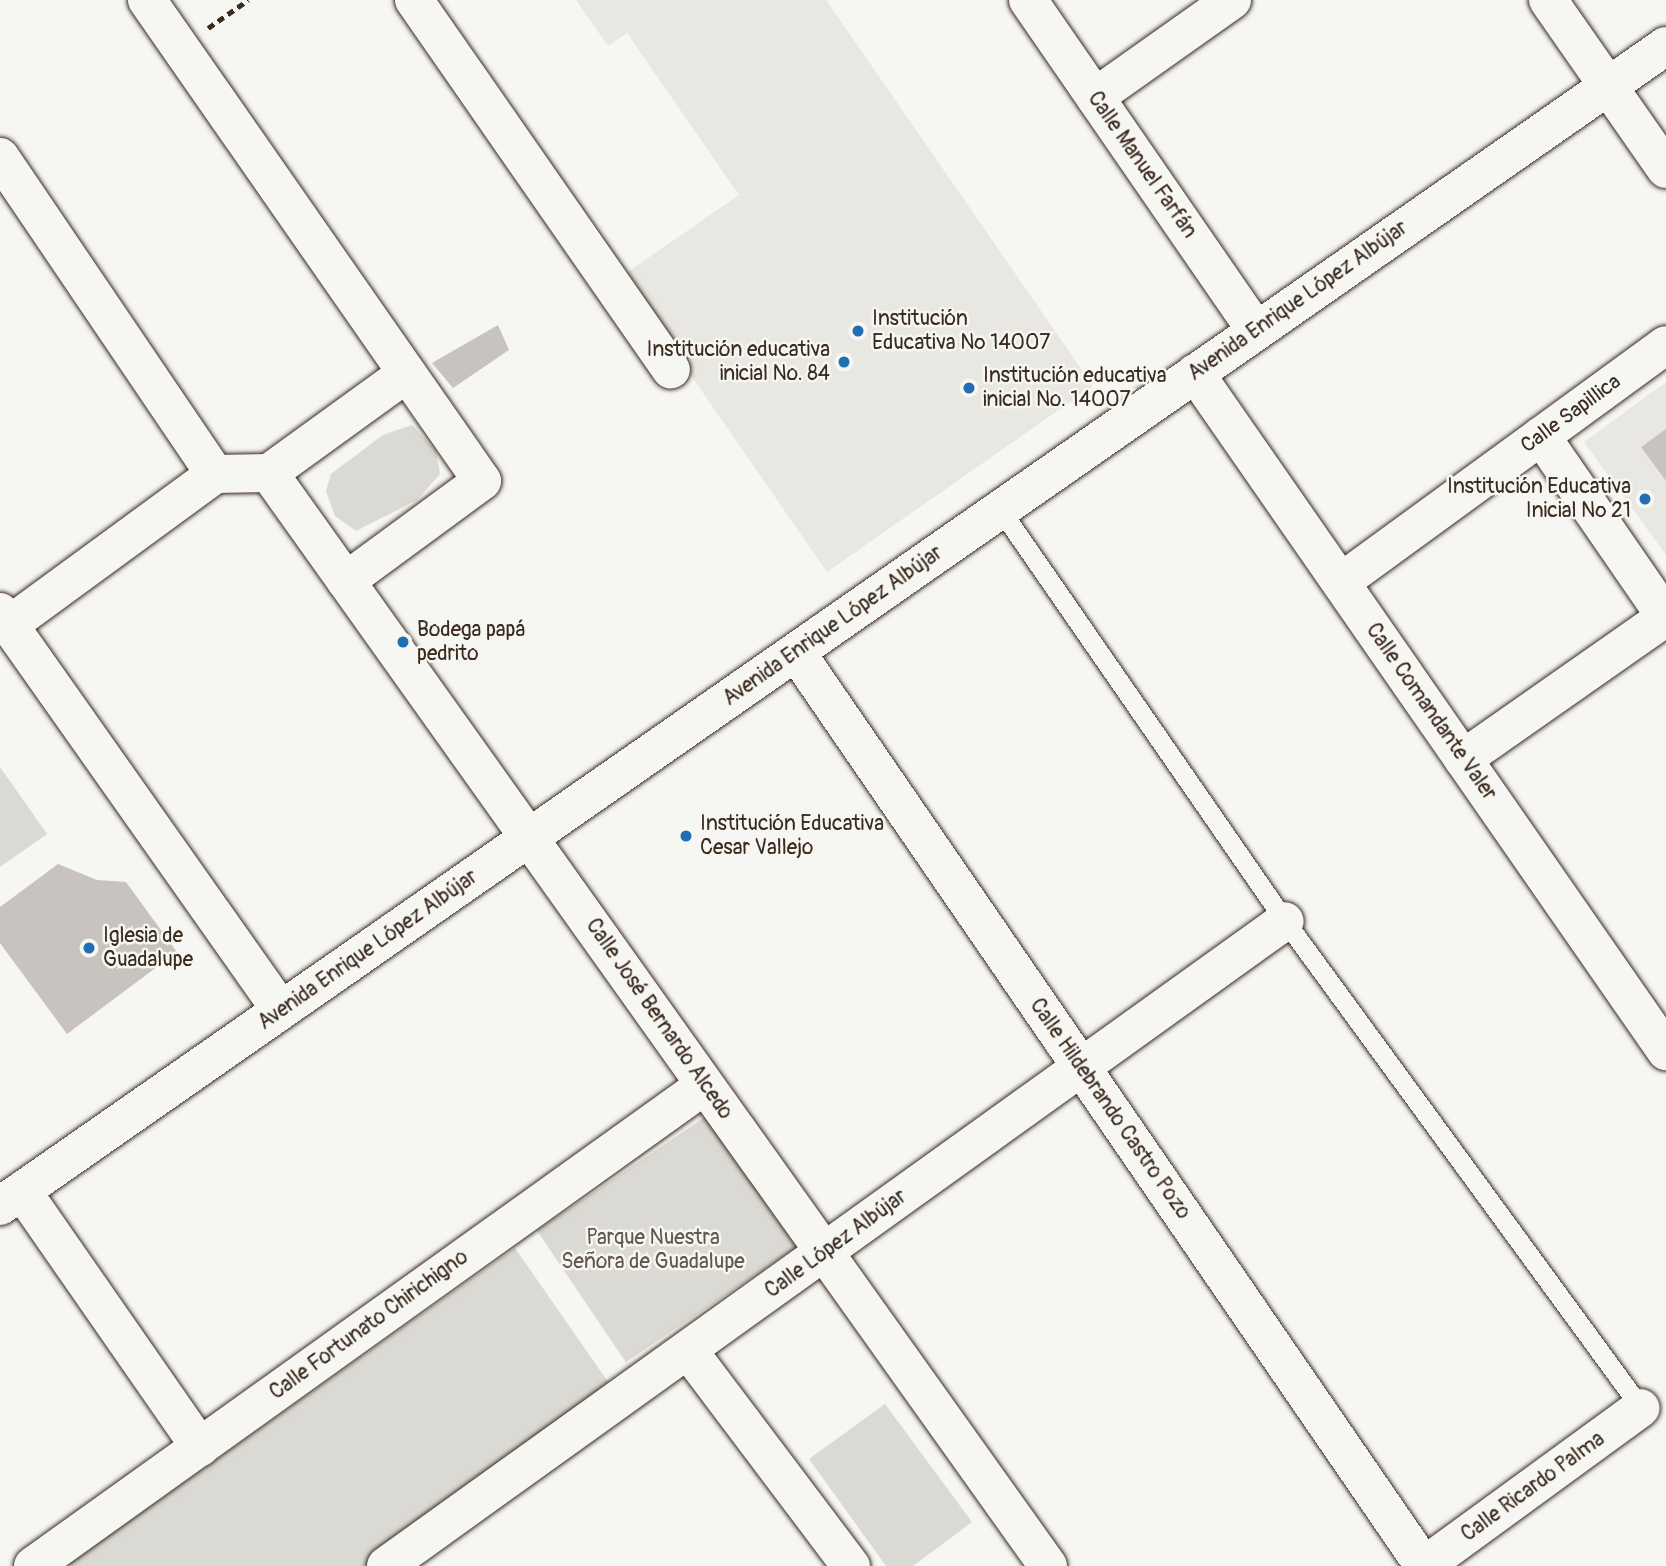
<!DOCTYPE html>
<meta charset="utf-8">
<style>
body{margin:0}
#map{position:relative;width:1666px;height:1566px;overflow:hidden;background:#f6f6f2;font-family:Pangolin,sans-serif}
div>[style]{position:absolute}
.built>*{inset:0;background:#e8e7e2}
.green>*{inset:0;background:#dad9d3;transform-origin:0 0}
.building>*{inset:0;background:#c8c3be}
.path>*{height:4.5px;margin-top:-2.25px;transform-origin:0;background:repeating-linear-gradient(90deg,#3b2a1e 0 7px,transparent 0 12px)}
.roads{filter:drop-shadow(0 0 2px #3b2a1e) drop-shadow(0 0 2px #3b2a1e)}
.lane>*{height:19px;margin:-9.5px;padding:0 9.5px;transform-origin:9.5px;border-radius:9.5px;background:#f6f6f2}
.street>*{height:38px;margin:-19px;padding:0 19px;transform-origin:19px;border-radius:19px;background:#f6f6f2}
.dots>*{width:19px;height:19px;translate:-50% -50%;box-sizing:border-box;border:4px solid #f6f6f2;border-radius:50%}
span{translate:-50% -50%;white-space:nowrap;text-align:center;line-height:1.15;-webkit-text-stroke:5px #f6f6f2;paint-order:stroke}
.street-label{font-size:21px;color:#3b2a1e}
.poi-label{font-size:21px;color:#3b2a1e}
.left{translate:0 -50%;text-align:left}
.right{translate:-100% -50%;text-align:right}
.park-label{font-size:21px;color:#63564b}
</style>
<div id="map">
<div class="built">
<i style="clip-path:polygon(576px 0,826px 0,1093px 386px,827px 572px,622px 276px,739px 195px,627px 33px,608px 46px)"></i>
<i style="clip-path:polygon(1666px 382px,1666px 555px,1584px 442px)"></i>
</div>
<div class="green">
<i style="clip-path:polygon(412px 425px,436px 451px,440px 474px,417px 500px,356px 531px,335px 516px,326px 491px,331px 474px,383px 435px)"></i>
<i style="clip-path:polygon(0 767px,47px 834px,0 867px)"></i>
<i style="left:711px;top:1113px;width:159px;height:210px;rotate:56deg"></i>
<i style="clip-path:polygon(515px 1248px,615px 1392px,368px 1566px,72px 1566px,70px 1563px)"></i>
<i style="clip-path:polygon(885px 1404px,972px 1522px,913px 1566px,886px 1566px,809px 1459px)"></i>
</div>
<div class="building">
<i style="clip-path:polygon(498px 325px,509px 350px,453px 388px,432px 363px)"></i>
<i style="clip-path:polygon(1666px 429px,1666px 481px,1641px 447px)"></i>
<i style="clip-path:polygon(58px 864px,97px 880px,126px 882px,177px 952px,67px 1034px,0 943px,0 907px)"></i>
</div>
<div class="path">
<i style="left:208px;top:28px;width:49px;rotate:-35deg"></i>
</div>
<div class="roads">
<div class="lane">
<i style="left:1000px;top:509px;width:501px;rotate:55.33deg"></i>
<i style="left:1285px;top:921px;width:603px;rotate:53.83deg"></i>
</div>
<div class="street">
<i style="left:147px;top:0;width:586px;rotate:55.14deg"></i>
<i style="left:482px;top:481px;width:169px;rotate:143.7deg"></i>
<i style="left:414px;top:0;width:450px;rotate:55.2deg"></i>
<i style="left:1028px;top:0;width:402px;rotate:55.4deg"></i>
<i style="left:1548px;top:0;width:206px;rotate:55.1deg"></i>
<i style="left:1095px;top:97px;width:168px;rotate:-35.3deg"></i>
<i style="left:0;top:157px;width:383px;rotate:55.9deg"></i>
<i style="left:1195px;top:373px;width:826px;rotate:55.21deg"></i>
<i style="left:1541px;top:436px;width:220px;rotate:55.4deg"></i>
<i style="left:269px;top:473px;width:1342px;rotate:54.52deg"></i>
<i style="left:1341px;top:582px;width:402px;rotate:-36.1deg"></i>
<i style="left:0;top:612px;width:487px;rotate:54.8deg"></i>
<i style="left:9px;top:625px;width:255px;rotate:-36.2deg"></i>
<i style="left:215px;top:474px;width:54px;rotate:-1.1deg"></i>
<i style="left:269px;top:473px;width:170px;rotate:-35.9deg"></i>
<i style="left:796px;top:652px;width:1109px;rotate:55.51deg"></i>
<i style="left:1424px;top:1566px;width:268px;rotate:-36.1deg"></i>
<i style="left:1463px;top:759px;width:248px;rotate:-35deg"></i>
<i style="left:22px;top:1191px;width:312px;rotate:55.2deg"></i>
<i style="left:0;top:1206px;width:2030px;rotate:-34.85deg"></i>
<i style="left:688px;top:1350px;width:271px;rotate:53deg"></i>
<i style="left:33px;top:1566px;width:826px;rotate:-35.59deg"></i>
<i style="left:386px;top:1566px;width:1106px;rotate:-35.66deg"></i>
</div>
</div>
<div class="dots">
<i style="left:858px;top:331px;background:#1f6fb2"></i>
<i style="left:844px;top:362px;background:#1f6fb2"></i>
<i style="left:969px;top:388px;background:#1f6fb2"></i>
<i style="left:1645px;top:499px;background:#1f6fb2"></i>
<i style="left:403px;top:642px;background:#1f6fb2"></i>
<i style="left:686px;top:836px;background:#1f6fb2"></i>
<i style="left:89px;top:948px;background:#1f6fb2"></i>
</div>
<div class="street-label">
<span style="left:1142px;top:165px;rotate:55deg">Calle Manuel Farfán</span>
<span style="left:1298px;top:301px;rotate:-35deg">Avenida Enrique López Albújar</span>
<span style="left:1571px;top:414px;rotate:-36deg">Calle Sapillica</span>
<span style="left:833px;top:626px;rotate:-35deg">Avenida Enrique López Albújar</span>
<span style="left:1431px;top:712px;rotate:55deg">Calle Comandante Valer</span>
<span style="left:368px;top:950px;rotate:-35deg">Avenida Enrique López Albújar</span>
<span style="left:659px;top:1019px;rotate:55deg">Calle José Bernardo Alcedo</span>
<span style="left:1110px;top:1109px;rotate:55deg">Calle Hildebrando Castro Pozo</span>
<span style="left:836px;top:1244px;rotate:-36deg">Calle López Albújar</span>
<span style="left:369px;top:1325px;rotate:-36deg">Calle Fortunato Chirichigno</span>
<span style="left:1533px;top:1487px;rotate:-36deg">Calle Ricardo Palma</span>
</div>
<div class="poi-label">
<span class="left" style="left:872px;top:331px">Institución<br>Educativa Nº 14007</span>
<span class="right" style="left:830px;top:362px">Institución educativa<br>inicial No. 84</span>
<span class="left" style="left:983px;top:388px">Institución educativa<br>inicial No. 14007</span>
<span class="right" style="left:1631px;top:499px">Institución Educativa<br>Inicial Nº 21</span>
<span class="left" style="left:417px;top:642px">Bodega papá<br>pedrito</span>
<span class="left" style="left:700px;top:836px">Institución Educativa<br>Cesar Vallejo</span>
<span class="left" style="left:103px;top:948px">Iglesia de<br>Guadalupe</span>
</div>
<div class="park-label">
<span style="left:653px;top:1250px">Parque Nuestra<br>Señora de Guadalupe</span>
</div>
</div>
